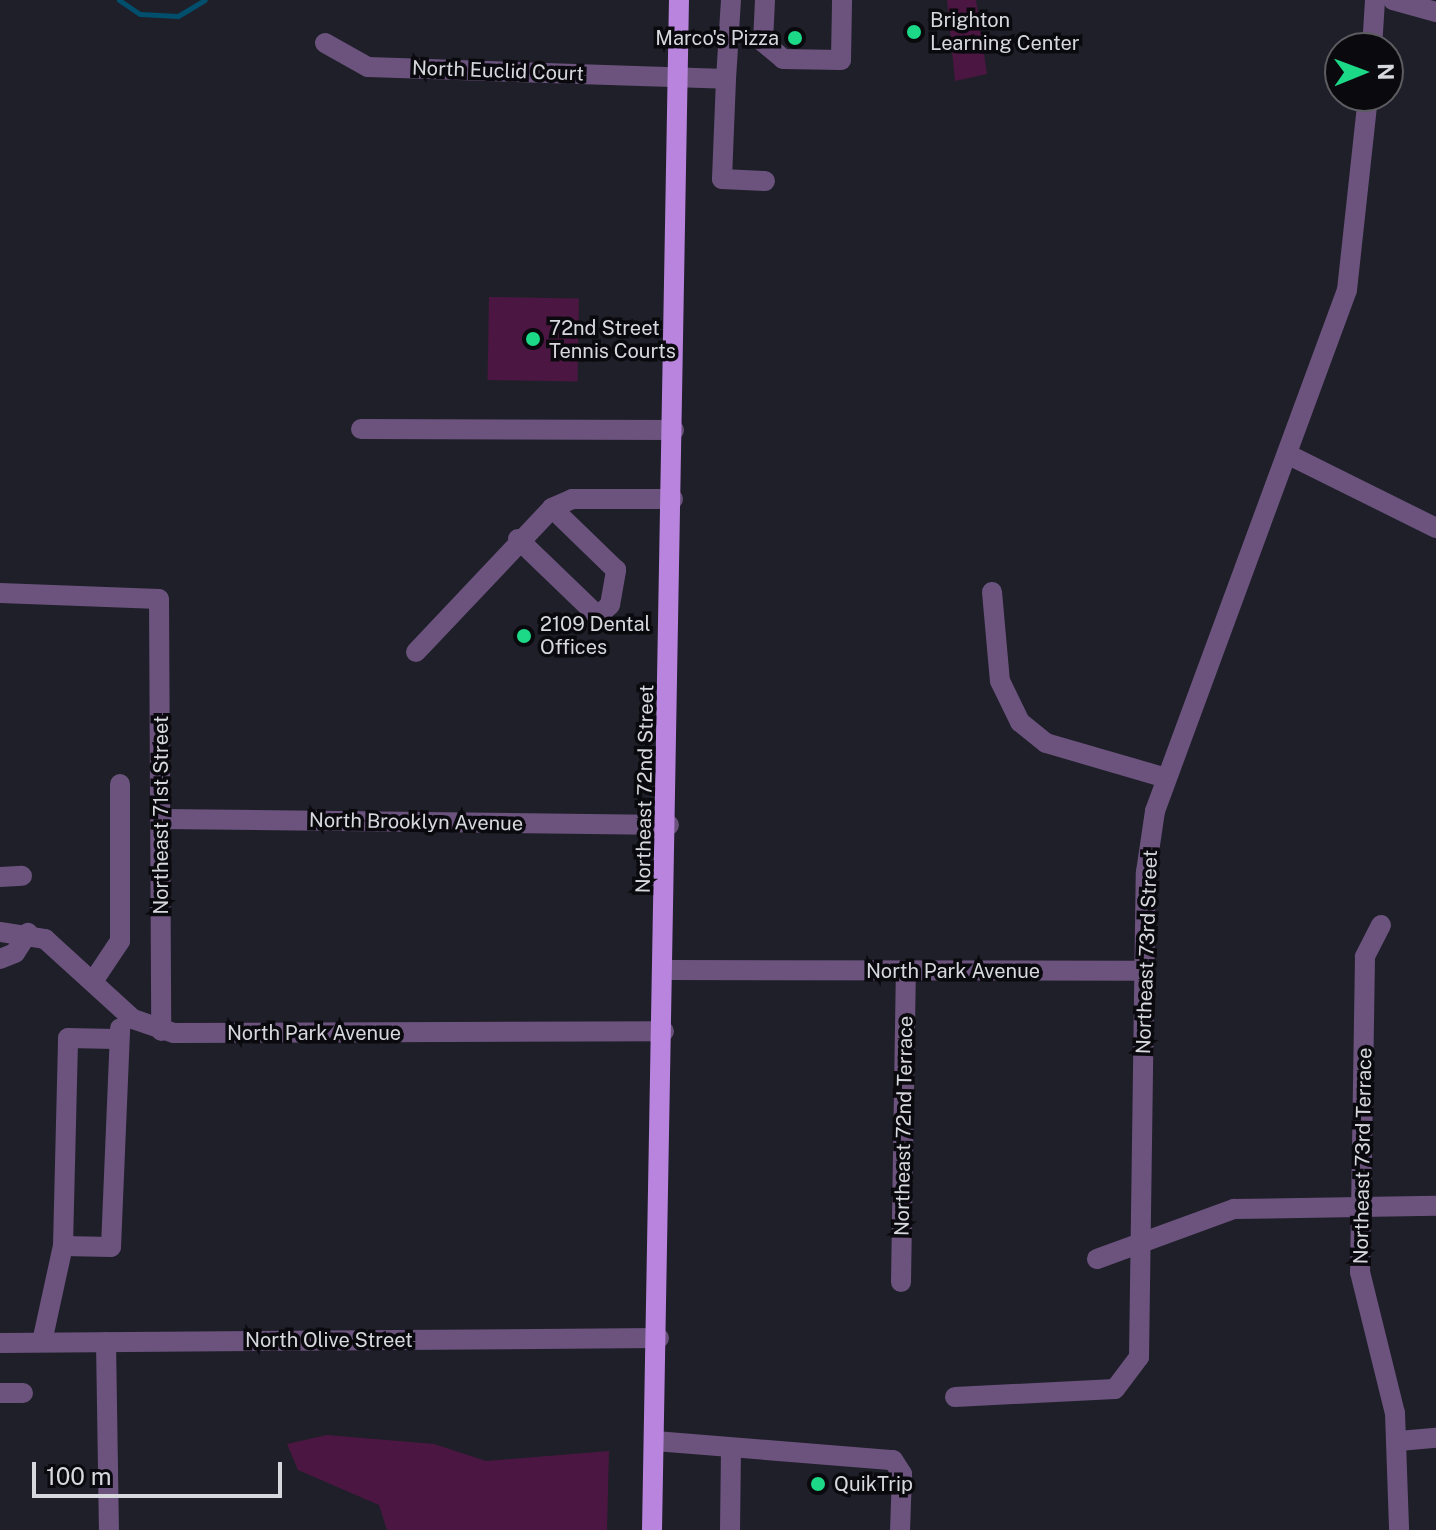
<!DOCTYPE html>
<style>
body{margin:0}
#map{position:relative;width:1436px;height:1530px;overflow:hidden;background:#1f1f29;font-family:"Public Sans",sans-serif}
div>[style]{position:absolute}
.green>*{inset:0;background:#4b1742;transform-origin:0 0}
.stream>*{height:5px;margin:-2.5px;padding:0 2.5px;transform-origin:2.5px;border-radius:2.5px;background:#014e6d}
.minor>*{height:20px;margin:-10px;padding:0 10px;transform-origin:10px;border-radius:10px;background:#6b537e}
.major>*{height:20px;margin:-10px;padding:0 10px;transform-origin:10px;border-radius:10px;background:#b884de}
.dots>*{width:22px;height:22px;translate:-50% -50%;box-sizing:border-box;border:4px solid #0a0a0e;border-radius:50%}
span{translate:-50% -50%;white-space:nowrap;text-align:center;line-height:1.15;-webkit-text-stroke:7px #0a0a0e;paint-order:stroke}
.poi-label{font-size:20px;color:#d7d8de}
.left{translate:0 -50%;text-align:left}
.right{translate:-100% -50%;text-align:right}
.street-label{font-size:20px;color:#d7d8de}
.north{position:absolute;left:1324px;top:32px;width:80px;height:80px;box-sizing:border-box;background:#0a0a0e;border:2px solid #5c5c61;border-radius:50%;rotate:89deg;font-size:22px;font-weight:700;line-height:32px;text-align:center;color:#d7d8de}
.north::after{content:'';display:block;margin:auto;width:28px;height:36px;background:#1cd988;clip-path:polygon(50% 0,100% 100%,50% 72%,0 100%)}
.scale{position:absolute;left:32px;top:1462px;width:250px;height:36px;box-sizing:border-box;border:4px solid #d7d8de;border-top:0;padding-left:10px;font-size:24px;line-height:28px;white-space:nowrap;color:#d7d8de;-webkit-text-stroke:6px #0a0a0e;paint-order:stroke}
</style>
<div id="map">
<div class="green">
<i style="clip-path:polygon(947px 0,976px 0,987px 74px,955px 81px)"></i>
<i style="left:489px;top:297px;width:90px;height:83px;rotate:1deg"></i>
<i style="clip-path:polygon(327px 1435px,434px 1444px,486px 1461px,609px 1451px,607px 1530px,387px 1530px,379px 1505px,298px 1470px,287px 1444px)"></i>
</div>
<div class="stream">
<i style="left:119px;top:0;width:25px;rotate:34deg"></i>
<i style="left:140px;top:14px;width:38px;rotate:3deg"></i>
<i style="left:178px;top:16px;width:31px;rotate:-31deg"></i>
</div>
<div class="minor">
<i style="left:765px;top:0;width:42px;rotate:92.7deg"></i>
<i style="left:763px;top:42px;width:26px;rotate:40deg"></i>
<i style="left:783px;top:59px;width:58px;rotate:1deg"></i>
<i style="left:841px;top:60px;width:60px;rotate:-89deg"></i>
<i style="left:1393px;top:0;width:45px;rotate:15.6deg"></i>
<i style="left:325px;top:43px;width:49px;rotate:29.2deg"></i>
<i style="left:368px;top:67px;width:358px;rotate:1.9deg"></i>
<i style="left:726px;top:79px;width:79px;rotate:-86.4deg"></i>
<i style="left:1372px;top:48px;width:48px;rotate:-86.4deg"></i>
<i style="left:726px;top:79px;width:100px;rotate:92.3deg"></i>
<i style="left:722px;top:179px;width:43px;rotate:2.7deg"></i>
<i style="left:361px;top:429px;width:313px;rotate:0.2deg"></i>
<i style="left:1291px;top:456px;width:162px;rotate:26.4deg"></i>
<i style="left:518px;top:539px;width:111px;rotate:43.9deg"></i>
<i style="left:598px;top:616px;width:16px;rotate:-43deg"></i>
<i style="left:610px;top:605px;width:36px;rotate:-80deg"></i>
<i style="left:616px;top:570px;width:89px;rotate:-135.9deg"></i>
<i style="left:992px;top:592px;width:89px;rotate:84.9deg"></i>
<i style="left:1000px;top:681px;width:46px;rotate:64deg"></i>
<i style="left:1020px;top:722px;width:33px;rotate:39deg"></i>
<i style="left:1046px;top:743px;width:122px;rotate:16.2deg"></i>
<i style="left:0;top:593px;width:159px;rotate:2.2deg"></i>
<i style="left:159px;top:599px;width:432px;rotate:89.7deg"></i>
<i style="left:416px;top:652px;width:198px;rotate:-46.6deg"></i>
<i style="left:552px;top:508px;width:22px;rotate:-24deg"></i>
<i style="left:572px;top:499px;width:101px"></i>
<i style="left:163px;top:819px;width:506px;rotate:0.68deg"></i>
<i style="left:0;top:877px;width:22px;rotate:-3deg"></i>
<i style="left:1381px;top:925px;width:36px;rotate:117deg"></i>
<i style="left:1365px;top:957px;width:315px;rotate:90.9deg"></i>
<i style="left:1360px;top:1272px;width:145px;rotate:76.1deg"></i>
<i style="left:1395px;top:1413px;width:117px;rotate:88deg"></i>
<i style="left:0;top:932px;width:46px;rotate:8.8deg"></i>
<i style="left:45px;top:939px;width:119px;rotate:42.3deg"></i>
<i style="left:133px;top:1019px;width:43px;rotate:18.9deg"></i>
<i style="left:174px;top:1033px;width:490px;rotate:-0.2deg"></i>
<i style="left:0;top:959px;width:16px;rotate:-22deg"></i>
<i style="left:15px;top:953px;width:24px;rotate:-57deg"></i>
<i style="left:666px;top:970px;width:479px;rotate:0.1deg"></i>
<i style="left:94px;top:980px;width:47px;rotate:-56.3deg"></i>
<i style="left:120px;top:941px;width:157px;rotate:-90deg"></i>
<i style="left:63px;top:1246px;width:48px;rotate:1.2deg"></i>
<i style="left:111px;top:1247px;width:219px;rotate:-87.6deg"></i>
<i style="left:1097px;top:1259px;width:146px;rotate:-20.1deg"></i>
<i style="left:1234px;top:1209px;width:202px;rotate:-0.9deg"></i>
<i style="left:901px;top:1282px;width:311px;rotate:-89.1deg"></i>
<i style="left:42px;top:1342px;width:98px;rotate:-77.7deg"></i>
<i style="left:63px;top:1246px;width:208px;rotate:-88.6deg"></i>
<i style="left:68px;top:1038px;width:47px;rotate:1.2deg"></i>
<i style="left:106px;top:1342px;width:188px;rotate:89.1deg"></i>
<i style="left:0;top:1343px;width:659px;rotate:-0.43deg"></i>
<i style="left:0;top:1393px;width:23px"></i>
<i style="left:955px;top:1397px;width:160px;rotate:-2.9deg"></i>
<i style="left:1115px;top:1389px;width:40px;rotate:-53deg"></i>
<i style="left:1139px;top:1357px;width:485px;rotate:-89.2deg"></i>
<i style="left:1146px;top:872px;width:62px;rotate:-81.6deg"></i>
<i style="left:1155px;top:811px;width:555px;rotate:-69.77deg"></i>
<i style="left:1347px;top:290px;width:195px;rotate:-83.8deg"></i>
<i style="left:655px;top:1441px;width:239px;rotate:4.6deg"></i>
<i style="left:893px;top:1460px;width:17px;rotate:57deg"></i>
<i style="left:902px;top:1474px;width:56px;rotate:92deg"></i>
<i style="left:1399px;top:1441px;width:37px;rotate:-5deg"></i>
<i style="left:730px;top:1530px;width:77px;rotate:-89.3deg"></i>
</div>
<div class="major">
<i style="left:652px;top:1530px;width:1530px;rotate:-88.99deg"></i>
</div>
<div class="dots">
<i style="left:914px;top:32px;background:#1cd988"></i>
<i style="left:795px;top:38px;background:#1cd988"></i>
<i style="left:533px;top:339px;background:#1cd988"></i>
<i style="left:524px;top:636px;background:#1cd988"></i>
<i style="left:818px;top:1484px;background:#1cd988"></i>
</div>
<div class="poi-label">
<span class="left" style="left:930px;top:32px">Brighton<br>Learning Center</span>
<span class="right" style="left:779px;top:38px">Marco's Pizza</span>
<span class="left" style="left:549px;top:340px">72nd Street<br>Tennis Courts</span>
<span class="left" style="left:540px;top:636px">2109 Dental<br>Offices</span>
<span class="left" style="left:834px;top:1484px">QuikTrip</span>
</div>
<div class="street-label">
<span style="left:498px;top:71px;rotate:2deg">North Euclid Court</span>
<span style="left:645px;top:789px;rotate:-89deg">Northeast 72nd Street</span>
<span style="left:161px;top:815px;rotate:-90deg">Northeast 71st Street</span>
<span style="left:416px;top:822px;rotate:1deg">North Brooklyn Avenue</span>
<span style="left:1147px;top:952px;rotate:-88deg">Northeast 73rd Street</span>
<span style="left:953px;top:971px">North Park Avenue</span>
<span style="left:314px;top:1033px">North Park Avenue</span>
<span style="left:904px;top:1126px;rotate:-89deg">Northeast 72nd Terrace</span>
<span style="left:1363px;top:1156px;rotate:-89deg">Northeast 73rd Terrace</span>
<span style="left:329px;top:1340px">North Olive Street</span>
</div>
<div class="north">N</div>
<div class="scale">100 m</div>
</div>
